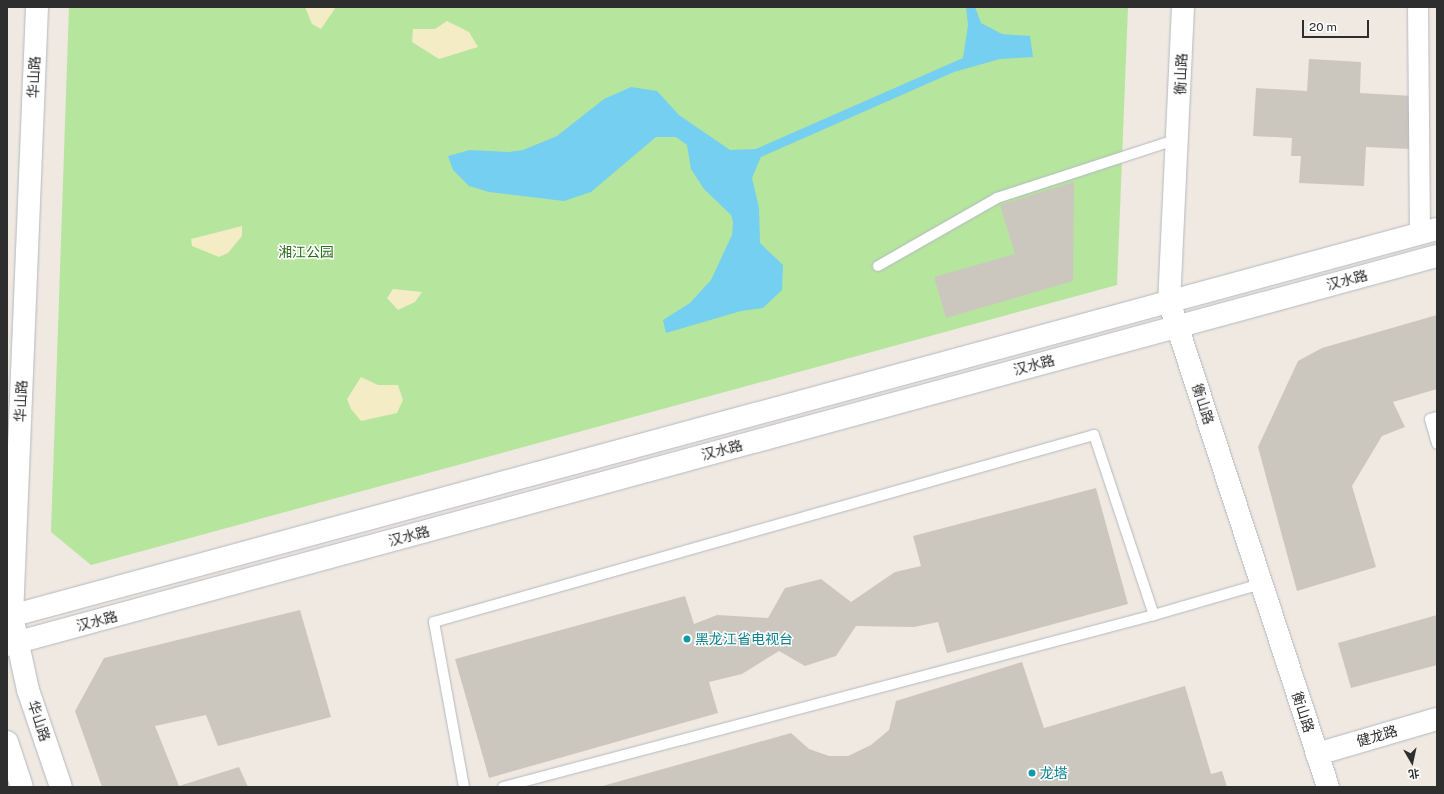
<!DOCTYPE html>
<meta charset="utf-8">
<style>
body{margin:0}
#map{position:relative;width:1444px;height:794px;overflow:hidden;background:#efe9e1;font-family:"Public Sans","Noto Sans SC",sans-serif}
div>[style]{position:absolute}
.green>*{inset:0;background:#b6e59e}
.sand>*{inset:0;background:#f3ecc5}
.water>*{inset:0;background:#75cff0}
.building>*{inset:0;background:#cbc7bf}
.roads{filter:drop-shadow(0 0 1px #b4b7c1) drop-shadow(0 0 1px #b4b7c1)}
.lane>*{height:10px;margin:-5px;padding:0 5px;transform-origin:5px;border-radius:5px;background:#fff}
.street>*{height:20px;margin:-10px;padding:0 10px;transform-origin:10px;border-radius:10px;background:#fff}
.secondary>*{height:22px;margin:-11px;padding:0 11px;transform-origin:11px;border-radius:11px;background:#fff}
.dots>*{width:11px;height:11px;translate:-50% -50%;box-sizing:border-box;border:2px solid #fff;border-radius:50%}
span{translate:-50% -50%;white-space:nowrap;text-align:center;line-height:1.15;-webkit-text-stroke:3px #fff;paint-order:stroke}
.street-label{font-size:14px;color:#2e2e2e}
.park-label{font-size:14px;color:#2c6e1b}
.culture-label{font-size:14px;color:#0d838f}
.left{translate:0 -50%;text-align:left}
.frame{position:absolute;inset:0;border:8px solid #2e2e2e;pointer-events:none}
.north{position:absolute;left:1392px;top:742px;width:40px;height:40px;-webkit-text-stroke:3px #fff;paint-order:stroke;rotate:171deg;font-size:11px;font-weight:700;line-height:16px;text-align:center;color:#2e2e2e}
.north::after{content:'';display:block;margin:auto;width:14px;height:18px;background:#2e2e2e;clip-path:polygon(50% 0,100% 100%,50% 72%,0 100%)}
.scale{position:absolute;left:1302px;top:20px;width:67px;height:18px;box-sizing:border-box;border:2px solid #2e2e2e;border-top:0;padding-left:5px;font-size:12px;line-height:14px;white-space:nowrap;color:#2e2e2e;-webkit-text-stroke:3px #fff;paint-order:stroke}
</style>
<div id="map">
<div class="green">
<i style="clip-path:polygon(69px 7px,1128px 7px,1117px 285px,91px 565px,51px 532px)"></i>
</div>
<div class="sand">
<i style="clip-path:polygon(305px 7px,336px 7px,321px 29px,312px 24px)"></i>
<i style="clip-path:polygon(447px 21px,469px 32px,478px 47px,439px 59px,412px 42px,413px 29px,435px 29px)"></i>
<i style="clip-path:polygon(242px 226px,242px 236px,228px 253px,219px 257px,192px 246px,191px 239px)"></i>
<i style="clip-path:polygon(393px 289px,422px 292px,415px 302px,398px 310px,387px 298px)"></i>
<i style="clip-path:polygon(361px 377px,378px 385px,398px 385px,403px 400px,397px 413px,361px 421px,351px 409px,347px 399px)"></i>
</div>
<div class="water">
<i style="clip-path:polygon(966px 7px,975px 7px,981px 23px,1002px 34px,1030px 36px,1033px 57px,1000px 59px,954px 72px,761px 157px,752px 178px,759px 208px,760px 243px,783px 265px,782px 290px,763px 308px,741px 311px,666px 333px,663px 320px,690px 303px,711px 280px,732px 235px,733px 222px,731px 215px,704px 189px,691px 169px,687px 145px,676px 137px,656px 137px,591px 192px,564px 201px,489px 192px,469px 186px,453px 170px,448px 156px,470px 150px,509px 152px,523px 150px,557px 136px,604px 99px,631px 87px,657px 91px,679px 115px,730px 150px,756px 149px,963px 58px,968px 25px)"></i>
</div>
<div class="building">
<i style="clip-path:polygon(1309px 59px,1361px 62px,1360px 93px,1413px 96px,1410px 149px,1366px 147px,1364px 186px,1299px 183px,1301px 156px,1291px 156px,1292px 138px,1253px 136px,1256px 88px,1307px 91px)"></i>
<i style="clip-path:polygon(1074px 182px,1073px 281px,946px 318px,934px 277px,1015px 254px,1000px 205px)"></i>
<i style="clip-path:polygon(1437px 315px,1437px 389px,1393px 402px,1405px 427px,1382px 436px,1352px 486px,1376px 567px,1297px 591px,1258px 447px,1298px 361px,1322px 348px)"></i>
<i style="clip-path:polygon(1096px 488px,1128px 604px,947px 653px,938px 622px,914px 627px,856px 626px,836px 656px,805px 666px,779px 651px,742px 674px,709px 682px,718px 713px,489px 778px,455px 659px,685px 596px,694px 624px,717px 615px,768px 618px,785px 588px,821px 579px,851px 602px,895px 572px,921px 566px,913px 536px)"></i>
<i style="clip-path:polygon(300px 610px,331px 717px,218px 746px,206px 715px,155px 726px,179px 786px,239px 767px,248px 787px,102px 787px,75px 711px,104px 658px)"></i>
<i style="clip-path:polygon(1437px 615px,1437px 665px,1351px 688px,1338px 643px)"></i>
<i style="clip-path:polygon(1022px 662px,1044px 728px,1185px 686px,1211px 774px,1222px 771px,1227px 787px,599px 787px,791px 733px,809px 749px,829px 756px,848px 756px,871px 745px,889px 730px,896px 701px)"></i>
</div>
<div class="roads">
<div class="lane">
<i style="left:878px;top:266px;width:137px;rotate:-29.7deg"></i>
<i style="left:997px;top:198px;width:190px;rotate:-18.1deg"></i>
<i style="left:1437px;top:417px;width:7px;rotate:164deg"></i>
<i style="left:1430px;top:419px;width:26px;rotate:74deg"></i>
<i style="left:464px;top:787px;width:168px;rotate:-100.3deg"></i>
<i style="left:434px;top:622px;width:686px;rotate:-15.82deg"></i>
<i style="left:1094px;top:435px;width:190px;rotate:71.6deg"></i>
<i style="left:503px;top:787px;width:673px;rotate:-14.8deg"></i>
<i style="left:1154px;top:615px;width:111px;rotate:-16.2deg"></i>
</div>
<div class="street">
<i style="left:1418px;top:7px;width:227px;rotate:89.5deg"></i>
</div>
<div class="secondary">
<i style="left:37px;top:7px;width:610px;rotate:92.35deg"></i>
<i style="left:12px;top:616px;width:76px;rotate:77.8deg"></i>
<i style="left:28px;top:690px;width:102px;rotate:71.2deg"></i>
<i style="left:1183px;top:7px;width:294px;rotate:92.7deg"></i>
<i style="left:1169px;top:301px;width:511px;rotate:71.88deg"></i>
<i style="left:7px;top:617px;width:1482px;rotate:-15.18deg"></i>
<i style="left:7px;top:645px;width:1482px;rotate:-15.22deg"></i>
<i style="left:7px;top:742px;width:47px;rotate:71.6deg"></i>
<i style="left:1317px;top:754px;width:125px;rotate:-16.3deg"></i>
</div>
</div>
<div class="dots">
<i style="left:687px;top:639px;background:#0f9aa8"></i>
<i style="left:1032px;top:773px;background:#0f9aa8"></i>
</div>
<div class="street-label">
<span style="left:1181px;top:74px;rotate:-88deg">衡山路</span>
<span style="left:34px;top:77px;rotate:-88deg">华山路</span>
<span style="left:1347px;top:280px;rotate:-15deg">汉水路</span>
<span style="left:1034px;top:365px;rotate:-15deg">汉水路</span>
<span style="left:21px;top:401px;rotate:-88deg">华山路</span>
<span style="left:1203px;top:404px;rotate:72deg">衡山路</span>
<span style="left:722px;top:450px;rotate:-15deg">汉水路</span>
<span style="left:409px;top:536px;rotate:-15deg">汉水路</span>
<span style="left:97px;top:621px;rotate:-15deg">汉水路</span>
<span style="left:1303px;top:712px;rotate:72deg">衡山路</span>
<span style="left:39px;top:721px;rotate:71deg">华山路</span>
<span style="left:1377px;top:736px;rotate:-16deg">健龙路</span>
</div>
<div class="park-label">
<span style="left:306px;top:252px">湘江公园</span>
</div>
<div class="culture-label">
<span class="left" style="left:695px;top:639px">黑龙江省电视台</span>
<span class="left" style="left:1040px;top:773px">龙塔</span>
</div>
<div class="frame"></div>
<div class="north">北</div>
<div class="scale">20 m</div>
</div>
